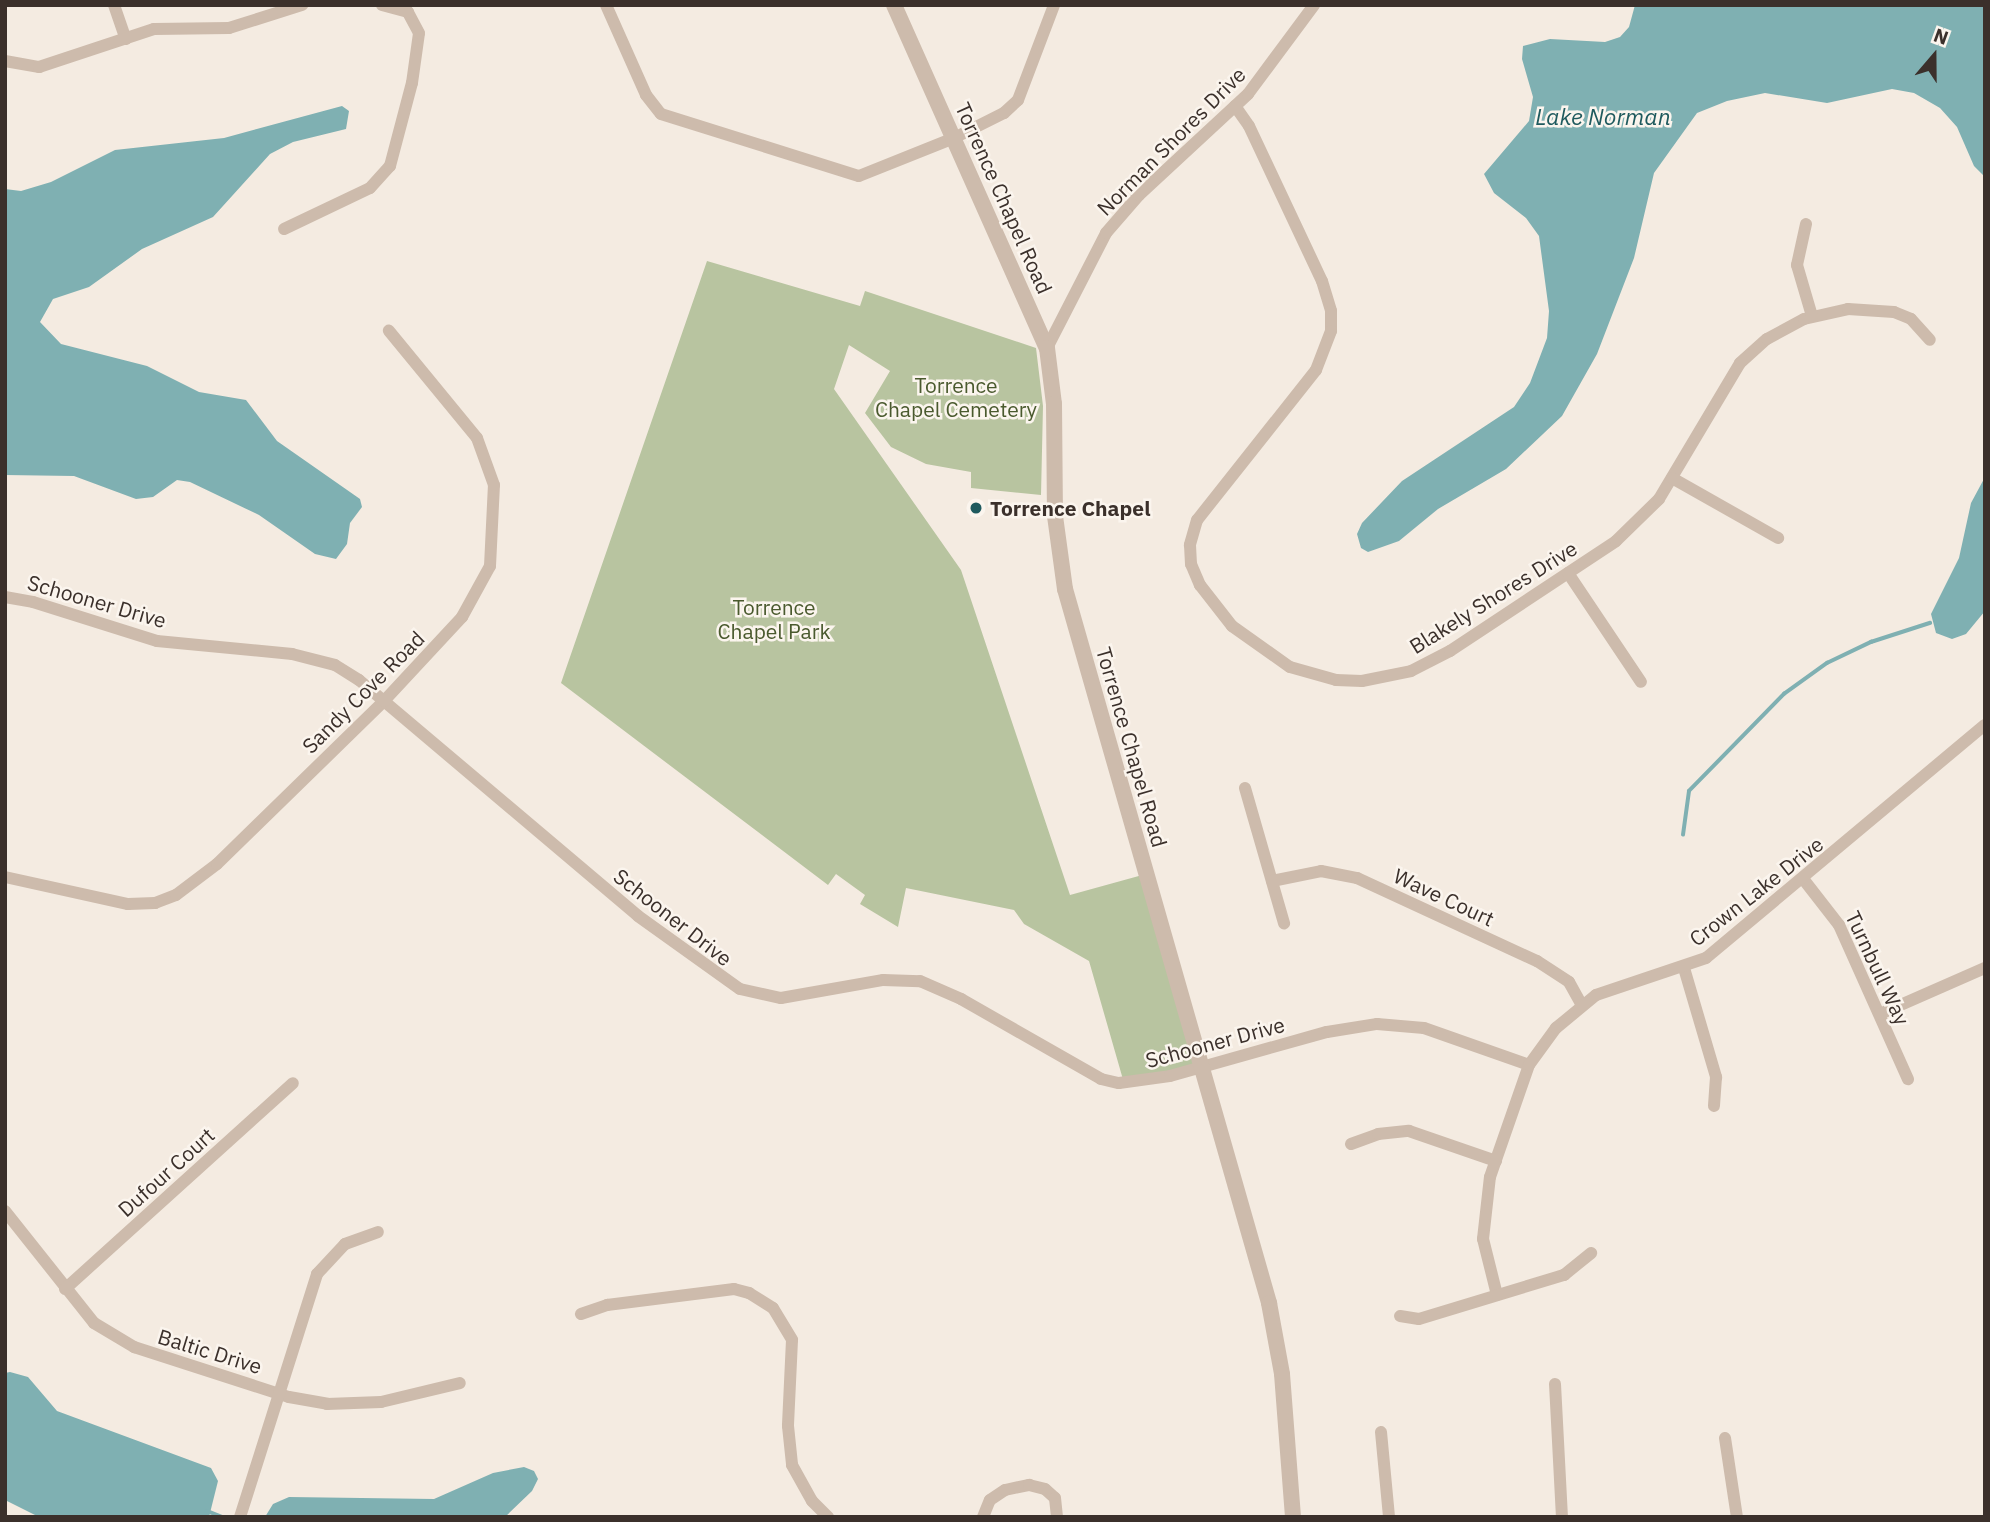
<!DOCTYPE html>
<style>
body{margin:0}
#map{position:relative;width:1990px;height:1522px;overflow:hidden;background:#f4ebe1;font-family:"IBM Plex Sans",sans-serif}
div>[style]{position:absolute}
.green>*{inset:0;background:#b8c4a0}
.water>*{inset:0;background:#7fb0b2}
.stream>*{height:3.5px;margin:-1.75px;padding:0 1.75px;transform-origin:1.75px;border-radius:1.75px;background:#7fb0b2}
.minor>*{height:12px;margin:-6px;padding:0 6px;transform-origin:6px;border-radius:6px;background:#cdbbac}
.tertiary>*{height:16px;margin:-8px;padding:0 8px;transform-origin:8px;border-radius:8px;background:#cdbbac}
.dots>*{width:19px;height:19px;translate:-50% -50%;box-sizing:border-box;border:4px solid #fbf5ee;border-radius:50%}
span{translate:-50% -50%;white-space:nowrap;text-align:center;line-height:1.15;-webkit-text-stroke:5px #fbf5ee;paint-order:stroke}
.street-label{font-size:21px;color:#3b302b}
.park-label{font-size:21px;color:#4a5a2e}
.poi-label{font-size:21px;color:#3b302b;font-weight:700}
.left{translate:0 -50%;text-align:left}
.water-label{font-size:23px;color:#1f5a5e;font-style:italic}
.frame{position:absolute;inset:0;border:7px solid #3b302b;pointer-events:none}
.north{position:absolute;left:1899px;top:21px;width:70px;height:70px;-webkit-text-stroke:5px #fbf5ee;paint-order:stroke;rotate:20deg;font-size:19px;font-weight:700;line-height:28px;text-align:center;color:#3b302b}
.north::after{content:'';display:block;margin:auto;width:24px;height:32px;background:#3b302b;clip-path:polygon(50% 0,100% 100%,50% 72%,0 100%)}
</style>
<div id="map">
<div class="green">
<i style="clip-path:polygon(707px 261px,860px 306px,865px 291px,1036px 348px,1043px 406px,1041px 495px,971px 488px,971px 472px,926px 464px,891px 447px,865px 413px,890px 371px,849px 345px,834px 389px,961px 570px,1070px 895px,1146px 874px,1203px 1068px,1124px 1083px,1089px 961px,1024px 924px,1014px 910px,906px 888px,898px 927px,860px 904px,865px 895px,836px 874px,828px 885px,561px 683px)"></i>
</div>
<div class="water">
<i style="clip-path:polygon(1635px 5px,1985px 5px,1985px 177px,1974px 166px,1957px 127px,1940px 108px,1914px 93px,1892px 89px,1827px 103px,1765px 93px,1727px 101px,1697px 113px,1654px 173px,1634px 258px,1597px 354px,1562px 416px,1506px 469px,1438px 509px,1399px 541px,1368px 552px,1361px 548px,1357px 534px,1362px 523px,1402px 481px,1514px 407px,1530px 383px,1547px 338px,1549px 311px,1539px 236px,1526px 218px,1494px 193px,1484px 174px,1529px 121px,1533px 97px,1522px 59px,1523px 46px,1550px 39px,1605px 42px,1620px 37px,1629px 27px)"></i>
<i style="clip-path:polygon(342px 106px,349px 111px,346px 129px,293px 142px,270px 154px,213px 217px,142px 249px,89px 287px,53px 299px,40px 322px,61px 344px,147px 366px,199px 392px,246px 400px,277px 441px,360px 499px,362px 507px,350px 523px,347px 544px,336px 559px,315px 554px,259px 515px,190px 482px,177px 480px,153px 497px,136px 499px,74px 476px,5px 475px,5px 189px,21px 191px,51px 182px,115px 150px,224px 138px)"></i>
<i style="clip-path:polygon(1985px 477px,1985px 611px,1966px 634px,1952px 639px,1936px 633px,1931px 614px,1959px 558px,1971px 503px)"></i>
<i style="clip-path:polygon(10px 1372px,28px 1377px,57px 1411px,211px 1468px,218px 1481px,209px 1517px,39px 1517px,5px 1500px,5px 1373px)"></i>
<i style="clip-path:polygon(524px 1467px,534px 1471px,538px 1479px,532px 1491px,505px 1517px,265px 1517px,273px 1504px,289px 1497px,434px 1499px,493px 1473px)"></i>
</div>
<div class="stream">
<i style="left:1683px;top:835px;width:44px;rotate:-82.2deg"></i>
<i style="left:1689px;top:791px;width:136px;rotate:-45.6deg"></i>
<i style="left:1784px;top:694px;width:53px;rotate:-35.8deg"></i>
<i style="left:1827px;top:663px;width:49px;rotate:-25.5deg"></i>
<i style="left:1871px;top:642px;width:62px;rotate:-17.9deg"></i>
<i style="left:207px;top:1511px;width:17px;rotate:21deg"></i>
</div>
<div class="minor">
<i style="left:114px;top:5px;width:36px;rotate:71deg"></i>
<i style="left:606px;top:5px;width:98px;rotate:66deg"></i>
<i style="left:646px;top:95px;width:24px;rotate:52deg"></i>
<i style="left:661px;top:114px;width:207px;rotate:17.4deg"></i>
<i style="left:859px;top:176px;width:102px;rotate:-21.8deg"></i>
<i style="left:954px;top:138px;width:56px;rotate:-26.6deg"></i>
<i style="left:1004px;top:113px;width:19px;rotate:-43deg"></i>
<i style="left:1018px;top:100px;width:102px;rotate:-69.2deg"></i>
<i style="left:5px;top:61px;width:35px;rotate:10deg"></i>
<i style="left:39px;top:67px;width:121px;rotate:-18.3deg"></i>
<i style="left:154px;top:29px;width:75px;rotate:-0.8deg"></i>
<i style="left:229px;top:28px;width:77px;rotate:-17.5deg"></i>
<i style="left:1235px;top:106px;width:24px;rotate:55deg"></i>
<i style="left:1249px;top:126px;width:171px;rotate:64.8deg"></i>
<i style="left:1322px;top:281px;width:31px;rotate:73deg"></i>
<i style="left:1331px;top:311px;width:20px;rotate:90deg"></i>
<i style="left:1331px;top:331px;width:42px;rotate:111deg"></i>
<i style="left:1316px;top:370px;width:191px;rotate:128.4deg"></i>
<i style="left:1197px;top:520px;width:26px;rotate:106deg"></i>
<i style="left:1190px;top:545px;width:19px;rotate:87deg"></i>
<i style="left:1191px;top:564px;width:23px;rotate:67deg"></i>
<i style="left:1200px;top:585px;width:52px;rotate:52deg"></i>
<i style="left:1232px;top:626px;width:71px;rotate:35.3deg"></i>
<i style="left:1290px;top:667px;width:48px;rotate:15.8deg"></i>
<i style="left:1336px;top:680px;width:26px;rotate:2deg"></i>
<i style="left:1362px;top:681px;width:50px;rotate:-11.5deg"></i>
<i style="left:1411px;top:671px;width:44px;rotate:-27.1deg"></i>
<i style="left:1450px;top:651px;width:199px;rotate:-33.5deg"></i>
<i style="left:1616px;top:541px;width:60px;rotate:-44.3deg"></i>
<i style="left:1659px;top:499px;width:158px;rotate:-59.2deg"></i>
<i style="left:1740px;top:363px;width:36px;rotate:-42deg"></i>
<i style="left:1767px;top:339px;width:42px;rotate:-28.4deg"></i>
<i style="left:1804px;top:319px;width:45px;rotate:-12.8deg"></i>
<i style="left:1848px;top:309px;width:46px;rotate:3.7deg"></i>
<i style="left:1894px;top:312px;width:18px;rotate:22deg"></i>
<i style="left:1911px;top:319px;width:28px;rotate:48deg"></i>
<i style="left:1806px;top:224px;width:42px;rotate:102.4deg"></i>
<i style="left:1797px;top:265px;width:53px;rotate:73.6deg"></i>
<i style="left:284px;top:229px;width:95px;rotate:-25.5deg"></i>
<i style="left:370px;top:188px;width:30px;rotate:-48deg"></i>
<i style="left:390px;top:166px;width:86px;rotate:-75.2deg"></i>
<i style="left:412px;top:83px;width:50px;rotate:-82deg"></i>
<i style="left:419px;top:33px;width:24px;rotate:-118deg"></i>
<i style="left:408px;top:12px;width:27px;rotate:-165deg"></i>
<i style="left:1047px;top:348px;width:129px;rotate:-62.8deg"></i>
<i style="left:1106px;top:233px;width:50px;rotate:-49deg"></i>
<i style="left:1139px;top:195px;width:149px;rotate:-42.8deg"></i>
<i style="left:1248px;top:94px;width:111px;rotate:-53.4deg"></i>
<i style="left:1672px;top:478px;width:122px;rotate:29.5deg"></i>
<i style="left:1568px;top:573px;width:131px;rotate:56.2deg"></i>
<i style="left:5px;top:597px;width:28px;rotate:10deg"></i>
<i style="left:33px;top:602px;width:130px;rotate:17.5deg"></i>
<i style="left:157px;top:641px;width:136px;rotate:5.5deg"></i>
<i style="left:292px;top:654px;width:44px;rotate:14.3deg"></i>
<i style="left:335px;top:665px;width:28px;rotate:32deg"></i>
<i style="left:359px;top:680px;width:365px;rotate:40.2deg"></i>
<i style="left:638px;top:916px;width:125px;rotate:35.6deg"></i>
<i style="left:740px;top:989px;width:42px;rotate:12.4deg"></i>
<i style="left:781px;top:998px;width:104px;rotate:-10deg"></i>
<i style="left:883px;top:980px;width:37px;rotate:2deg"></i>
<i style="left:920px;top:981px;width:45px;rotate:23.7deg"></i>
<i style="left:961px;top:999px;width:161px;rotate:29.7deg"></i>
<i style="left:1101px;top:1079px;width:18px;rotate:13deg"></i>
<i style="left:1119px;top:1083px;width:51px;rotate:-7.8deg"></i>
<i style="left:1170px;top:1076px;width:163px;rotate:-15.7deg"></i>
<i style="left:1327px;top:1032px;width:51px;rotate:-9.1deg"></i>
<i style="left:1377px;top:1024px;width:47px;rotate:4.9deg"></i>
<i style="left:1424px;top:1028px;width:111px;rotate:19.4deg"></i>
<i style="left:1245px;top:788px;width:141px;rotate:73.9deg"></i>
<i style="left:5px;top:877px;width:126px;rotate:12.4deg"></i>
<i style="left:128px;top:904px;width:27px;rotate:-2deg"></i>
<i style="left:155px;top:903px;width:22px;rotate:-21deg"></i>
<i style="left:176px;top:895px;width:51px;rotate:-37.1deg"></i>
<i style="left:217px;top:864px;width:233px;rotate:-44.3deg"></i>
<i style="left:384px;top:701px;width:115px;rotate:-47.1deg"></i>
<i style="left:462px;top:617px;width:58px;rotate:-61.2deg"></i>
<i style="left:490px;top:566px;width:81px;rotate:-87.2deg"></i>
<i style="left:494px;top:485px;width:50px;rotate:-109.9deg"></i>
<i style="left:477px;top:438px;width:139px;rotate:-129.4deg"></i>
<i style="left:1804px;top:880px;width:57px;rotate:52.1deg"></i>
<i style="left:1839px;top:925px;width:169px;rotate:65.9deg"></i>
<i style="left:1272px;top:881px;width:50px;rotate:-11.5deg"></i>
<i style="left:1321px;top:871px;width:37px;rotate:11deg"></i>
<i style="left:1357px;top:878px;width:198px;rotate:24.8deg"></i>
<i style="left:1537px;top:961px;width:38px;rotate:33deg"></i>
<i style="left:1569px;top:982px;width:25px;rotate:61deg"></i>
<i style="left:1684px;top:968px;width:114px;rotate:73.6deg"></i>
<i style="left:1716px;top:1077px;width:29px;rotate:94deg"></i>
<i style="left:1880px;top:1014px;width:115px;rotate:-23.7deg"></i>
<i style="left:1351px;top:1144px;width:29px;rotate:-20deg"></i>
<i style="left:1378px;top:1134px;width:31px;rotate:-6deg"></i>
<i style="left:1409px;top:1131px;width:92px;rotate:19deg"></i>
<i style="left:5px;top:1211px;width:143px;rotate:51.5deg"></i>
<i style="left:94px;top:1323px;width:47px;rotate:31deg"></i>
<i style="left:134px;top:1347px;width:163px;rotate:17.9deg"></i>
<i style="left:289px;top:1397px;width:39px;rotate:10deg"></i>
<i style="left:327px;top:1404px;width:54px;rotate:-2.1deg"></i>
<i style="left:381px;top:1402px;width:81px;rotate:-13.5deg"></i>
<i style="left:65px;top:1289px;width:307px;rotate:-42.1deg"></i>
<i style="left:1497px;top:1295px;width:58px;rotate:-104deg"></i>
<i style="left:1483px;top:1239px;width:62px;rotate:-83.6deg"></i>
<i style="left:1490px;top:1177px;width:119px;rotate:-70.8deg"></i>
<i style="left:1529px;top:1065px;width:46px;rotate:-53.9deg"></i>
<i style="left:1556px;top:1028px;width:52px;rotate:-39.5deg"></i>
<i style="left:1596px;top:995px;width:116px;rotate:-18.6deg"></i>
<i style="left:1706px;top:958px;width:363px;rotate:-39.9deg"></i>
<i style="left:581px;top:1314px;width:28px;rotate:-19deg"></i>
<i style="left:607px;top:1305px;width:128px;rotate:-7.2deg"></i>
<i style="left:734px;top:1289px;width:16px;rotate:15deg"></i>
<i style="left:749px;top:1293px;width:28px;rotate:32deg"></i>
<i style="left:773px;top:1308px;width:37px;rotate:59deg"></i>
<i style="left:792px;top:1340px;width:86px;rotate:92.7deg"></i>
<i style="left:788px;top:1426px;width:39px;rotate:84deg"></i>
<i style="left:792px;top:1465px;width:41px;rotate:60.9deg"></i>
<i style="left:812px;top:1501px;width:23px;rotate:45deg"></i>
<i style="left:1400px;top:1316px;width:19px;rotate:9deg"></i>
<i style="left:1419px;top:1319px;width:152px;rotate:-16.9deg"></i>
<i style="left:1564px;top:1275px;width:35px;rotate:-39deg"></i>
<i style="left:1555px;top:1384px;width:133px;rotate:87deg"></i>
<i style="left:1381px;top:1432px;width:85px;rotate:84.6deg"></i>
<i style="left:1725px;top:1438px;width:80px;rotate:81.4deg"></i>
<i style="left:240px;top:1517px;width:255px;rotate:-72.4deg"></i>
<i style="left:317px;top:1274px;width:41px;rotate:-47deg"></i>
<i style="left:345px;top:1244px;width:35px;rotate:-20deg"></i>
<i style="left:983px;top:1517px;width:18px;rotate:-68deg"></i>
<i style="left:990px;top:1500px;width:18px;rotate:-34deg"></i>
<i style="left:1005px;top:1490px;width:25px;rotate:-12deg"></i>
<i style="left:1029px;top:1485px;width:16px;rotate:14deg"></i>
<i style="left:1045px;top:1489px;width:13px;rotate:42deg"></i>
<i style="left:1055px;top:1498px;width:19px;rotate:84deg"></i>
</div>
<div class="tertiary">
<i style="left:894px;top:5px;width:376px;rotate:66deg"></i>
<i style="left:1047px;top:348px;width:56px;rotate:82.9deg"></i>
<i style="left:1054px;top:404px;width:112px;rotate:89.5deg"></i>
<i style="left:1055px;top:516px;width:74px;rotate:82.2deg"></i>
<i style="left:1065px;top:589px;width:743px;rotate:74.05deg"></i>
<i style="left:1269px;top:1303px;width:72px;rotate:79.6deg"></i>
<i style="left:1282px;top:1374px;width:143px;rotate:85.6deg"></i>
</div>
<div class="dots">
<i style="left:976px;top:508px;background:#1f5a5e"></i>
</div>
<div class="street-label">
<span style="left:1171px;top:141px;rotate:-45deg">Norman Shores Drive</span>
<span style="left:1004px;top:198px;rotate:66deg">Torrence Chapel Road</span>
<span style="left:1493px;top:597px;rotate:-32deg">Blakely Shores Drive</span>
<span style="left:97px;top:601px;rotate:16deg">Schooner Drive</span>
<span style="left:363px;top:692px;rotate:-45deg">Sandy Cove Road</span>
<span style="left:1132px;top:747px;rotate:74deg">Torrence Chapel Road</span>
<span style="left:1756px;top:891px;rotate:-38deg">Crown Lake Drive</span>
<span style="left:1444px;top:897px;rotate:25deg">Wave Court</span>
<span style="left:673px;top:917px;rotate:38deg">Schooner Drive</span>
<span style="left:1878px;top:968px;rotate:65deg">Turnbull Way</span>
<span style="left:1215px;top:1042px;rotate:-15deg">Schooner Drive</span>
<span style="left:166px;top:1172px;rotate:-42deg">Dufour Court</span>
<span style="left:210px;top:1351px;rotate:17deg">Baltic Drive</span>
</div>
<div class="park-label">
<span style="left:956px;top:397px">Torrence<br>Chapel Cemetery</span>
<span style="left:774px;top:619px">Torrence<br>Chapel Park</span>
</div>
<div class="poi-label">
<span class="left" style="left:990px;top:508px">Torrence Chapel</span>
</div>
<div class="water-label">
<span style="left:1603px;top:116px">Lake Norman</span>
</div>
<div class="frame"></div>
<div class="north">N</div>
</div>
